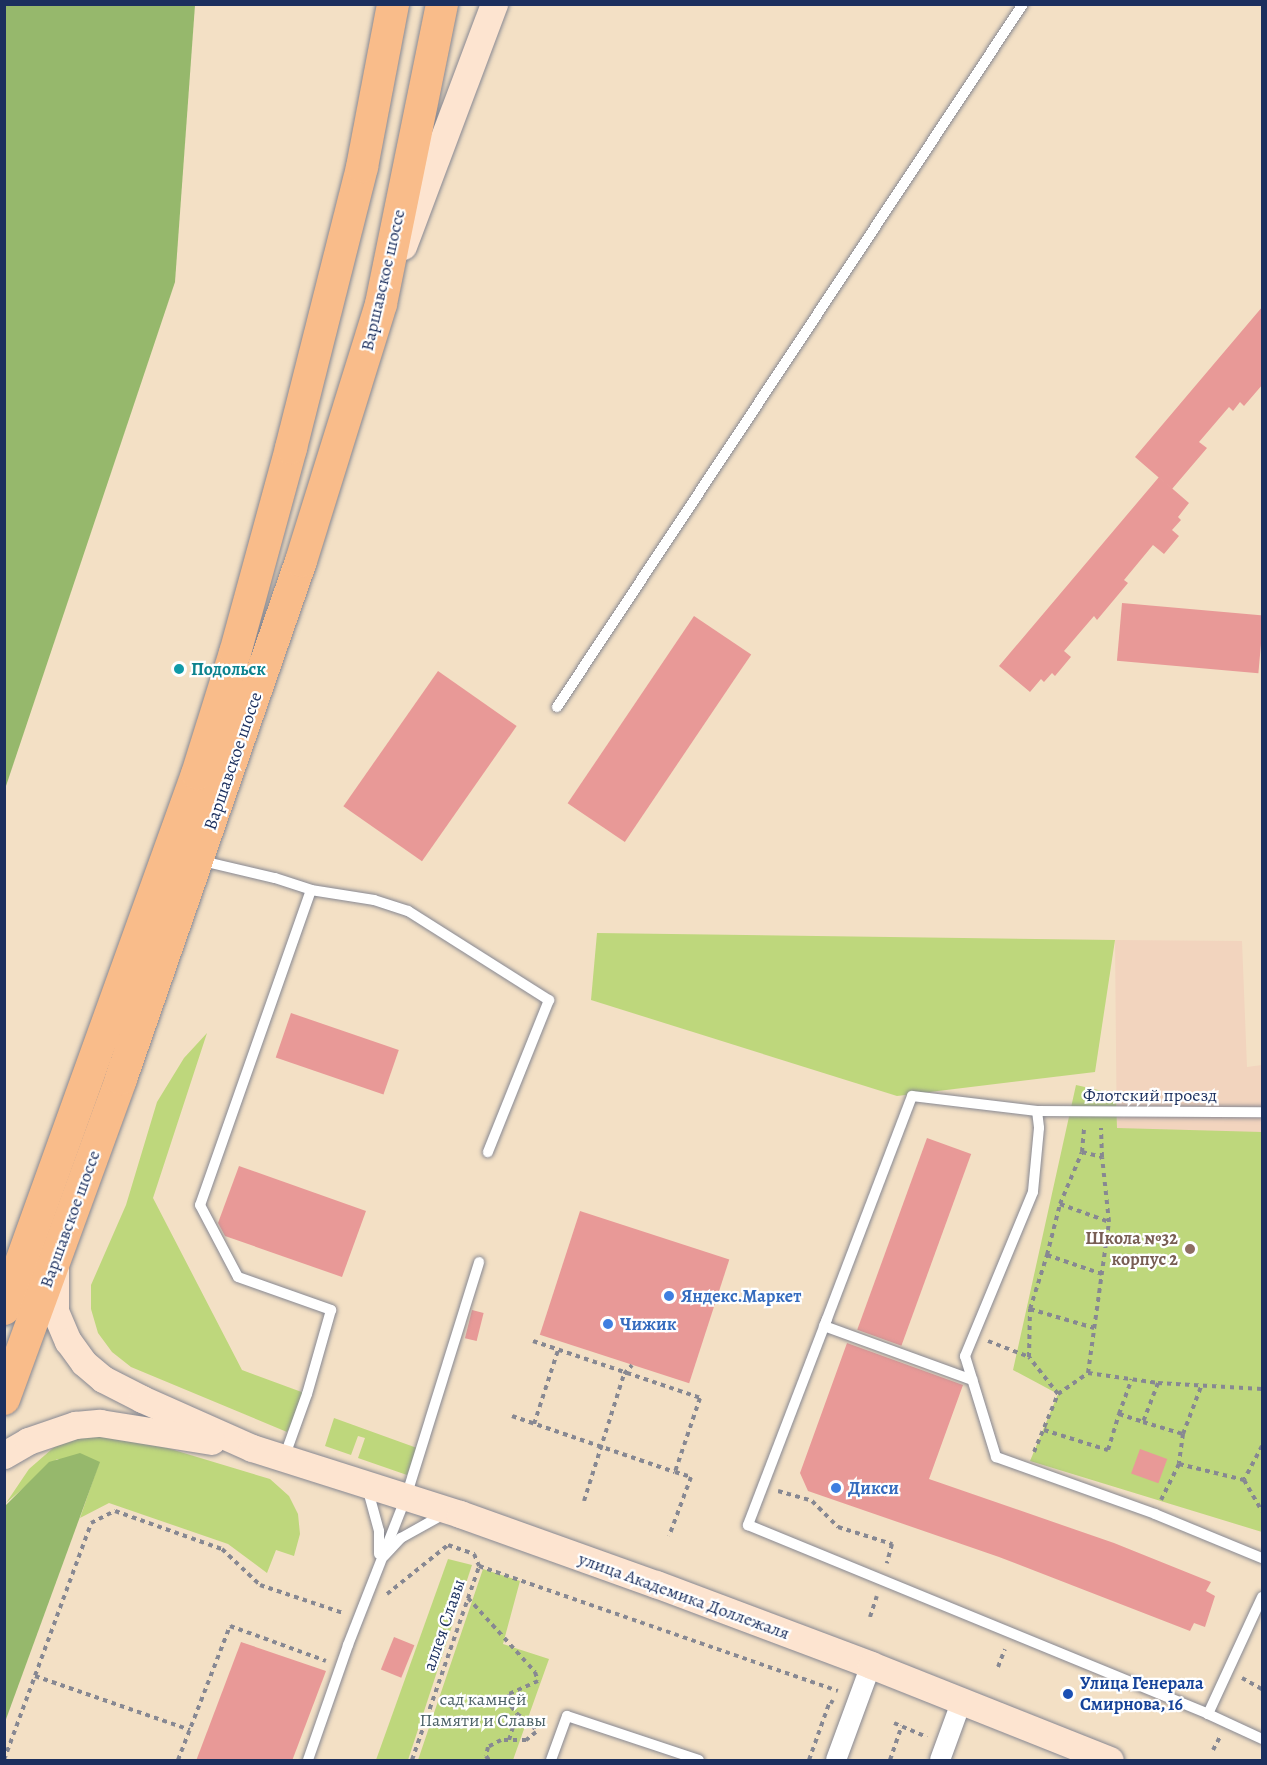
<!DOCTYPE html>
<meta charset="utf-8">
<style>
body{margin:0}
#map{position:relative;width:1267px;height:1765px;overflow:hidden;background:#f3e0c5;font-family:Alegreya,serif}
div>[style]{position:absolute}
.built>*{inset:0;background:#f2d4be}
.green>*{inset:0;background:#bed77c}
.forest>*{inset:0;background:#96b86c}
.building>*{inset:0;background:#e89997;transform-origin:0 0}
.path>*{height:4px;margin-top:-2px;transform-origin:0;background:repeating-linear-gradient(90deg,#878892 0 4.5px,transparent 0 9px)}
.roads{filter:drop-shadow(0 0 2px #878892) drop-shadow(0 0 2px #878892)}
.service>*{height:10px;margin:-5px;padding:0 5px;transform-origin:5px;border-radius:5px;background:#fff}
.minor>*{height:20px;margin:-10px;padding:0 10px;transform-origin:10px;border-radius:10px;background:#fff}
.secondary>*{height:27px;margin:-13.5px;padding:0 13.5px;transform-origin:13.5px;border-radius:13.5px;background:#fde4d0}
.primary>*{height:32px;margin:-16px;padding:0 16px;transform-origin:16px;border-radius:16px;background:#f9bc8a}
.dots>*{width:16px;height:16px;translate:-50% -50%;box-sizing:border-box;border:3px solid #fff;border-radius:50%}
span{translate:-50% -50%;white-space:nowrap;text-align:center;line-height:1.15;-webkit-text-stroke:4.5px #fff;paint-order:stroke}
.street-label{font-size:18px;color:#1b2f5e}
.culture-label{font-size:18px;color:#0d838f;font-weight:700}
.left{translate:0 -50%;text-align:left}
.education-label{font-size:18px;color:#785e54;font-weight:700}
.right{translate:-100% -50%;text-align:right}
.shop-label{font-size:18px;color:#366cbe;font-weight:700}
.transit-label{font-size:18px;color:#164399;font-weight:700}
.park-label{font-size:18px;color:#4c6167}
.frame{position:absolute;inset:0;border:6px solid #1b2f5e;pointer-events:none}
</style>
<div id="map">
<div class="built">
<i style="clip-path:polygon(1115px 940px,1242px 941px,1247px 1067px,1262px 1065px,1262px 1383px,1119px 1371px)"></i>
</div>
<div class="green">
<i style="clip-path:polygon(597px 933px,1115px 940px,1095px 1072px,897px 1096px,591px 1000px)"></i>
<i style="clip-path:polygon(207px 1033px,153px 1198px,242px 1370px,307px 1394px,287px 1432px,131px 1367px,112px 1352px,98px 1333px,91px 1309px,91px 1285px,126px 1205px,157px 1102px,184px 1058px)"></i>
<i style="clip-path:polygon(1076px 1085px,1116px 1094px,1117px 1128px,1262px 1132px,1262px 1532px,1030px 1461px,1058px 1394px,1013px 1370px)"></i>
<i style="clip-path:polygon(334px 1418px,417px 1448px,407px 1475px,358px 1458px,365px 1438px,358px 1436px,351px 1455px,325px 1446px)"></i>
<i style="clip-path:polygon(94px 1430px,124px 1435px,270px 1479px,289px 1496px,298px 1514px,300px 1534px,294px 1556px,276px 1550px,267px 1573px,228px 1544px,109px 1503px,80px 1518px,99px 1463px,57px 1459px,6px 1503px,29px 1469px,60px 1442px)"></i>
<i style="clip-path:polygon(448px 1559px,472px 1565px,408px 1760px,376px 1760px)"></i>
<i style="clip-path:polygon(483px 1569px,520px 1581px,503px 1644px,549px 1659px,513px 1760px,418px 1760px)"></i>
</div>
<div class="forest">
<i style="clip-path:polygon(5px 4px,195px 5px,175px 282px,5px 789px)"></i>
<i style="clip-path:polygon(80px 1453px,100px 1462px,5px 1722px,5px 1506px,49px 1462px)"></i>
</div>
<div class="building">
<i style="clip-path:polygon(1263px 306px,1263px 384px,1244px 406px,1240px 402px,1233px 411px,1229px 407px,1199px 442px,1207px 448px,1172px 489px,1135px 457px)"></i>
<i style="clip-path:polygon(1159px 477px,1189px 503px,1178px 517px,1181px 520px,1172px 530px,1179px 536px,1164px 554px,1153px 545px,1124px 580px,1128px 583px,1097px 620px,1094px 616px,1064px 651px,1071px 657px,1055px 676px,1052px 673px,1044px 682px,1041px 679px,1030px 692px,999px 666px)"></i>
<i style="left:1122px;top:603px;width:142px;height:58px;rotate:5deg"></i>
<i style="left:694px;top:616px;width:69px;height:226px;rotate:34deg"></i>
<i style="left:438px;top:671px;width:96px;height:165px;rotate:35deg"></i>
<i style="left:291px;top:1013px;width:114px;height:47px;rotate:19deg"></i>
<i style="left:927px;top:1138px;width:47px;height:204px;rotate:20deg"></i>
<i style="clip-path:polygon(239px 1166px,366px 1211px,342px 1277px,225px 1236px,218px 1223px)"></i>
<i style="left:580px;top:1211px;width:157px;height:130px;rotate:18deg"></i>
<i style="left:472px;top:1310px;width:12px;height:29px;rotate:14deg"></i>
<i style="clip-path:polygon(847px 1343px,963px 1385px,929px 1479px,1114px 1543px,1211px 1582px,1206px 1591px,1215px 1596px,1205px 1627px,1194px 1623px,1190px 1631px,999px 1557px,808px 1491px,800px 1473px)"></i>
<i style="left:1140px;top:1449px;width:29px;height:26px;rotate:20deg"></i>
<i style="left:394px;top:1637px;width:22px;height:35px;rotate:22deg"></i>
<i style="clip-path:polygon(241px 1642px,326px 1671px,292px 1761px,196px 1761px)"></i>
</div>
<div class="path">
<i style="left:1082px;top:1152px;width:21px;rotate:14deg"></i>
<i style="left:1060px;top:1204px;width:52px;rotate:20.2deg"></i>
<i style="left:1047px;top:1255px;width:58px;rotate:19.1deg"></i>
<i style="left:1030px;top:1309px;width:67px;rotate:16.5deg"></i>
<i style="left:533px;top:1341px;width:176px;rotate:18.8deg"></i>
<i style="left:700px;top:1398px;width:78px;rotate:108.7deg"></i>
<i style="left:675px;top:1472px;width:17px;rotate:17deg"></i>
<i style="left:691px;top:1477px;width:63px;rotate:110.4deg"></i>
<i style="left:988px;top:1341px;width:44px;rotate:21.3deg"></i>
<i style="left:1088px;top:1373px;width:152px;rotate:-82.1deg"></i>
<i style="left:1109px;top:1222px;width:65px;rotate:-96.1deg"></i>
<i style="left:1102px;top:1157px;width:29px;rotate:-92deg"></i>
<i style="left:1158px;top:1383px;width:42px;rotate:111deg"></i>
<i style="left:1143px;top:1422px;width:42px;rotate:16.7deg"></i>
<i style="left:1183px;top:1434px;width:30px;rotate:98deg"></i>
<i style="left:1179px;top:1464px;width:40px;rotate:116.6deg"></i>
<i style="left:1058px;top:1394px;width:47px;rotate:-128.1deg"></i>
<i style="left:1029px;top:1357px;width:48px;rotate:-88.8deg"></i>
<i style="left:1030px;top:1309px;width:57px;rotate:-72.5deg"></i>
<i style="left:1047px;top:1255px;width:53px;rotate:-75.7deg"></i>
<i style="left:1060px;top:1204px;width:56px;rotate:-67.1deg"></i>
<i style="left:1082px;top:1152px;width:23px;rotate:-85deg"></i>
<i style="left:1119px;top:1414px;width:37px;rotate:-70deg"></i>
<i style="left:512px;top:1416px;width:172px;rotate:19deg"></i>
<i style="left:534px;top:1424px;width:78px;rotate:-72deg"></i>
<i style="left:1044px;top:1430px;width:67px;rotate:17.4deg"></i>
<i style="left:1108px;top:1450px;width:38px;rotate:-73deg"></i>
<i style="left:1119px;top:1414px;width:25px;rotate:18deg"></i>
<i style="left:1183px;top:1434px;width:53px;rotate:-69.2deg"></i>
<i style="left:1262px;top:1446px;width:38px;rotate:118deg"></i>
<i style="left:1244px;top:1480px;width:36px;rotate:60deg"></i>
<i style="left:1034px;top:1452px;width:63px;rotate:-67.5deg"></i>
<i style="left:1058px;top:1394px;width:37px;rotate:-35deg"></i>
<i style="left:1088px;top:1373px;width:71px;rotate:8.1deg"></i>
<i style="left:1158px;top:1383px;width:104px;rotate:3.3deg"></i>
<i style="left:1179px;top:1464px;width:67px;rotate:13.8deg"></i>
<i style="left:778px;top:1491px;width:35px;rotate:16deg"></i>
<i style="left:812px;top:1501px;width:37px;rotate:45deg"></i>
<i style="left:838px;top:1527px;width:57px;rotate:17.5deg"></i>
<i style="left:892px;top:1544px;width:20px;rotate:105deg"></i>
<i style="left:584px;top:1501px;width:133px;rotate:-72.5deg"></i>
<i style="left:624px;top:1374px;width:12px;rotate:-48deg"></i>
<i style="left:387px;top:1594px;width:78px;rotate:-38.8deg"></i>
<i style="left:448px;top:1545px;width:28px;rotate:19deg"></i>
<i style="left:474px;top:1554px;width:13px;rotate:67deg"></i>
<i style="left:479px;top:1566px;width:380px;rotate:19.2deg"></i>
<i style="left:468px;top:1598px;width:100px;rotate:47.8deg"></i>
<i style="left:535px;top:1672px;width:9px;rotate:72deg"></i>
<i style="left:538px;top:1681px;width:32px;rotate:156deg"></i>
<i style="left:509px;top:1694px;width:12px;rotate:81deg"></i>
<i style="left:511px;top:1706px;width:10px;rotate:53deg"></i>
<i style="left:517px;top:1714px;width:19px;rotate:35deg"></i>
<i style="left:533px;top:1725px;width:8px;rotate:67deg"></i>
<i style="left:536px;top:1732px;width:13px;rotate:141deg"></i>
<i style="left:526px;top:1740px;width:25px;rotate:180deg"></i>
<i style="left:501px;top:1740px;width:15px;rotate:152deg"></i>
<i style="left:488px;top:1747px;width:9px;rotate:103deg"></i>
<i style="left:486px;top:1756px;width:5px;rotate:53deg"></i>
<i style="left:870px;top:1617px;width:22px;rotate:-72deg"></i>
<i style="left:998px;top:1667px;width:19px;rotate:-69deg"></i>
<i style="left:35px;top:1676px;width:164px;rotate:19.2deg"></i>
<i style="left:1242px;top:1678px;width:23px;rotate:29deg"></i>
<i style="left:894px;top:1723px;width:36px;rotate:23deg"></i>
<i style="left:509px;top:1740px;width:27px;rotate:-73deg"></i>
<i style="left:1213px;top:1750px;width:15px;rotate:-62deg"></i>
<i style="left:4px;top:1760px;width:252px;rotate:-69.8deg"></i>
<i style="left:91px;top:1523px;width:27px;rotate:-27deg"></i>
<i style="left:115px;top:1511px;width:114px;rotate:19.6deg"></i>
<i style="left:222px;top:1549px;width:52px;rotate:43.5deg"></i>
<i style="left:260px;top:1585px;width:88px;rotate:18.6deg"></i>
<i style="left:178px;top:1760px;width:144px;rotate:-68.8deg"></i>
<i style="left:230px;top:1626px;width:102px;rotate:20deg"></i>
<i style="left:412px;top:1760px;width:205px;rotate:-70.9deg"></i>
<i style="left:809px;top:1760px;width:63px;rotate:-70.4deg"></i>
<i style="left:830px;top:1701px;width:4px;rotate:27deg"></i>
<i style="left:890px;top:1760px;width:36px;rotate:-71deg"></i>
</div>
<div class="roads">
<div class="service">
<i style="left:557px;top:707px;width:843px;rotate:-56.46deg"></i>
<i style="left:198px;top:860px;width:79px;rotate:13.2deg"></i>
<i style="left:275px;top:878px;width:38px;rotate:18deg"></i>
<i style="left:311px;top:890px;width:334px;rotate:109.4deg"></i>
<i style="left:200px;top:1205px;width:81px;rotate:62.2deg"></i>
<i style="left:238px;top:1277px;width:99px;rotate:19.5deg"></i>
<i style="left:331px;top:1310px;width:87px;rotate:105.9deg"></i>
<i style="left:307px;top:1394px;width:68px;rotate:109.8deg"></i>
<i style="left:311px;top:890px;width:64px;rotate:9deg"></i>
<i style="left:374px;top:900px;width:36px;rotate:18deg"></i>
<i style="left:408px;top:911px;width:167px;rotate:32.3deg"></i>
<i style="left:549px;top:1000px;width:164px;rotate:111.9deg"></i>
<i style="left:1037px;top:1111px;width:17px;rotate:83deg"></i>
<i style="left:1039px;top:1128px;width:64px;rotate:95.4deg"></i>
<i style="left:1033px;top:1192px;width:178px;rotate:112.5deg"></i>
<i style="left:965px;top:1356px;width:106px;rotate:72.9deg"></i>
<i style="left:996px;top:1457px;width:169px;rotate:19.7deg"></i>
<i style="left:1155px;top:1514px;width:116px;rotate:22.4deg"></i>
<i style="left:827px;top:1319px;width:221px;rotate:111deg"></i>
<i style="left:748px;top:1525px;width:497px;rotate:22.3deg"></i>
<i style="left:825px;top:1324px;width:244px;rotate:-69.1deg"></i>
<i style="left:912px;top:1096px;width:126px;rotate:6.8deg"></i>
<i style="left:1037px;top:1111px;width:225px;rotate:0.3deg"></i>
<i style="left:824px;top:1326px;width:158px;rotate:20deg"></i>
<i style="left:367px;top:1487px;width:46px;rotate:74.7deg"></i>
<i style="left:379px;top:1531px;width:23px;rotate:90deg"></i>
<i style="left:384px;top:1556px;width:25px;rotate:-47deg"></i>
<i style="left:401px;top:1538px;width:49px;rotate:-29.2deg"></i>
<i style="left:1262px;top:1597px;width:129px;rotate:114.8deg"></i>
<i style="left:1208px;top:1714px;width:60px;rotate:24.8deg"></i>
<i style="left:308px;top:1760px;width:122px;rotate:-70.8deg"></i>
<i style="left:348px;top:1645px;width:159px;rotate:-68.6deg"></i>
<i style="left:406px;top:1497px;width:246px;rotate:-72.7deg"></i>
<i style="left:551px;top:1760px;width:47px;rotate:-70deg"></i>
<i style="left:567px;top:1716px;width:139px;rotate:18.4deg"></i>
</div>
<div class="minor">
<i style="left:836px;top:1760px;width:101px;rotate:-69.8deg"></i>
<i style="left:940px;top:1760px;width:64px;rotate:-69.9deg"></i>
</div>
<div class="secondary">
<i style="left:403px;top:246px;width:259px;rotate:-69.4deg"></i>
<i style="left:55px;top:1269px;width:42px;rotate:90deg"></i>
<i style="left:55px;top:1311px;width:33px;rotate:67deg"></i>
<i style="left:68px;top:1341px;width:27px;rotate:54deg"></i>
<i style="left:84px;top:1363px;width:25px;rotate:40deg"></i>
<i style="left:103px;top:1379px;width:44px;rotate:27.1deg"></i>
<i style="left:142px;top:1399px;width:120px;rotate:24deg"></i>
<i style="left:252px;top:1448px;width:218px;rotate:17.6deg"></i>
<i style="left:460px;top:1514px;width:208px;rotate:19.7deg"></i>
<i style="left:656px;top:1584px;width:230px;rotate:20.6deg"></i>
<i style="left:871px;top:1665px;width:257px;rotate:21.7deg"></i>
<i style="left:4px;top:1455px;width:28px;rotate:-30deg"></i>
<i style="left:28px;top:1441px;width:50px;rotate:-18.8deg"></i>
<i style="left:75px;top:1425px;width:25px;rotate:-5deg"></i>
<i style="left:100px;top:1423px;width:113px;rotate:9.1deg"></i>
</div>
<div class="primary">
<i style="left:4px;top:1309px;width:569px;rotate:-70.16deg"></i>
<i style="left:197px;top:774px;width:127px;rotate:-72.6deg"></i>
<i style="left:235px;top:653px;width:213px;rotate:-74.7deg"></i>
<i style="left:291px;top:448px;width:290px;rotate:-75.8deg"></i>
<i style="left:362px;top:167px;width:166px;rotate:-79.2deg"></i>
<i style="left:4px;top:1399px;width:341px;rotate:-69.9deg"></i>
<i style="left:121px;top:1079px;width:548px;rotate:-70.84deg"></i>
<i style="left:301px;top:561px;width:269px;rotate:-72.7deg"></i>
<i style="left:381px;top:304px;width:306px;rotate:-78.5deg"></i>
</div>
</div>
<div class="dots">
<i style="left:179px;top:669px;background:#0f9aa8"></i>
<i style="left:1190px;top:1249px;background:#8d6e63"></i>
<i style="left:669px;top:1296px;background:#3f7fe0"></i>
<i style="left:608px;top:1324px;background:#3f7fe0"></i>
<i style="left:836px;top:1488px;background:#3f7fe0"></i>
<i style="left:1068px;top:1694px;background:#1a4fb4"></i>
</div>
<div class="street-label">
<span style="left:383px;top:280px;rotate:-77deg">Варшавское шоссе</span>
<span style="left:233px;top:761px;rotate:-71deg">Варшавское шоссе</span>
<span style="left:1150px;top:1095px">Флотский проезд</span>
<span style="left:70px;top:1219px;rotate:-70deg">Варшавское шоссе</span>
<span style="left:684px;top:1596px;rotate:20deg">улица Академика Доллежаля</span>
<span style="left:444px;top:1625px;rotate:-71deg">аллея Славы</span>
</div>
<div class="culture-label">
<span class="left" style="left:191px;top:669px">Подольск</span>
</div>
<div class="education-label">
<span class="right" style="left:1178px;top:1249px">Школа №32<br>корпус 2</span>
</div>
<div class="shop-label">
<span class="left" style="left:681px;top:1296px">Яндекс.Маркет</span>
<span class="left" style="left:620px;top:1324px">Чижик</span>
<span class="left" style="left:848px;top:1488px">Дикси</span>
</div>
<div class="transit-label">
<span class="left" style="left:1080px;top:1694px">Улица Генерала<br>Смирнова, 16</span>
</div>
<div class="park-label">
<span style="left:483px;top:1710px">сад камней<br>Памяти и Славы</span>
</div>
<div class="frame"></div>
</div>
